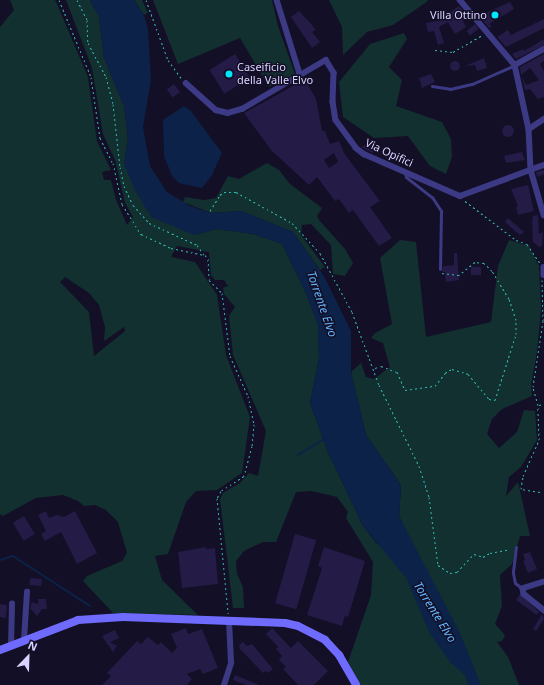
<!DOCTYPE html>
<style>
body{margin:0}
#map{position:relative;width:544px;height:685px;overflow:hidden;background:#130f26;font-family:"Noto Sans",sans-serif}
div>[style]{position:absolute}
.green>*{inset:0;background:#12302f}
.water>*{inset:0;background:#0c2248}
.stream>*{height:2px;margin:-1px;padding:0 1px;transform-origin:1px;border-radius:1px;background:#0c2248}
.building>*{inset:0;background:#241b47;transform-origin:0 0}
.round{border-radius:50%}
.path>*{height:1px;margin-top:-0.5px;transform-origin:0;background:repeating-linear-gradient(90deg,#2fb8b0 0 2px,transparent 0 5px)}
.lane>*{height:3px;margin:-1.5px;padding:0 1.5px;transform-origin:1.5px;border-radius:1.5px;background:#3d3a85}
.street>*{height:5.5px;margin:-2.75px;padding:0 2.75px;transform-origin:2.75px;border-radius:2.75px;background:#3d3a85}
.secondary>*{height:8px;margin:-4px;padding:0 4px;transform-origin:4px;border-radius:4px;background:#6f6bff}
.dots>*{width:11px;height:11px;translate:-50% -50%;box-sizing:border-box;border:2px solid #130f26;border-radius:50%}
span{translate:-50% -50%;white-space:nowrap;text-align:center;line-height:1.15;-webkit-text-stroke:3px #130f26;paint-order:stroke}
.poi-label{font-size:11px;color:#d9d4ff}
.right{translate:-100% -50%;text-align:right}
.left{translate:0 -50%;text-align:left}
.street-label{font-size:11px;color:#d9d4ff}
.water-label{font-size:12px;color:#62b6ff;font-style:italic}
.north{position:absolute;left:8px;top:637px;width:40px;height:40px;-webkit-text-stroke:3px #130f26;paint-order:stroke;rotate:23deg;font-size:11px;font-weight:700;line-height:16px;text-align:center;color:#d9d4ff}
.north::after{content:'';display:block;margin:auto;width:14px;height:18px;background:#d9d4ff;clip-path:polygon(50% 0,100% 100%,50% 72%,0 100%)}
</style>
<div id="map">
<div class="green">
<i style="clip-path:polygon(evenodd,10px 0,55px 0,57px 4px,88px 77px,97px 141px,111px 170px,102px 172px,104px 180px,111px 180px,116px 200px,127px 225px,133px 217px,125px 203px,115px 160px,103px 134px,92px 68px,66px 0,90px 0,99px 17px,104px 58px,124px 106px,128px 139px,124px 164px,194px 235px,217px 229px,253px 234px,282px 244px,305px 291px,318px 324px,319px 358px,310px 403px,327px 450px,363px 526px,377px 544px,409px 536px,399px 516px,401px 485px,366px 435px,351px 372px,361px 363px,366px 377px,374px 379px,390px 367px,383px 343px,371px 338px,375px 333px,392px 324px,380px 258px,400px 240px,416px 242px,426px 337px,491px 322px,498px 266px,509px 240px,529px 246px,539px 266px,541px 310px,537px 352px,531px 385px,532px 396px,502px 409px,492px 419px,487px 434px,499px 448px,517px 432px,524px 410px,535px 411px,537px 440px,521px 467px,509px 477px,506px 496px,518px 482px,530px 536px,520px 536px,512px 564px,500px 575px,502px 606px,495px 624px,505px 635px,502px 641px,497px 642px,508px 657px,519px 685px,360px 685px,348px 662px,371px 595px,373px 562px,346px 518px,348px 512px,337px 497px,312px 491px,296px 492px,276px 542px,263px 542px,244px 551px,236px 561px,237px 574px,243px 587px,244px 608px,233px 608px,220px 499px,223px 493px,240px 483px,249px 473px,258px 476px,266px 431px,233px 355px,229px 316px,235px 307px,224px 294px,223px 288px,228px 286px,224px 280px,215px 280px,211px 275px,209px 252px,177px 246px,171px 257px,195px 262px,217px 295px,226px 355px,250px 417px,242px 473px,217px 490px,196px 491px,186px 502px,168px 554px,155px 556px,162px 580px,198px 615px,113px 613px,83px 581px,87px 576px,122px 561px,127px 553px,118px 522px,106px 510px,95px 505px,84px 506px,78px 501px,63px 495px,36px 498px,3px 516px,0 514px,0 27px,14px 10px,10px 0,65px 277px,89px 293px,99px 305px,105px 327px,104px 341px,124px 327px,125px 331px,94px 356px,89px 312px,60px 282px,65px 277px)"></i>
<i style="clip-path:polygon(134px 0,142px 0,148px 13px,144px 15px)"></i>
<i style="clip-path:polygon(153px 0,272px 0,278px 26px,295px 74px,269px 87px,240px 38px,178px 64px)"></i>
<i style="clip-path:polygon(329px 0,427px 0,428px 1px,393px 25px,367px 32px,343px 55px,342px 27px)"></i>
<i style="clip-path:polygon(404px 33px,407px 39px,389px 67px,402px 80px,396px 106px,442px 122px,451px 139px,452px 157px,446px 174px,430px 166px,408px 136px,374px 138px,343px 117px,339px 82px,370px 44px)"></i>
<i style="clip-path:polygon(267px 163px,279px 170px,290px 184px,322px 208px,317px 216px,319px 220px,345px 249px,353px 263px,345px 276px,333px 274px,331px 245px,311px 224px,302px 225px,301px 235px,325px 267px,320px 270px,293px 232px,241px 211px,211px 213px,183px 202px,185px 197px,204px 200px,216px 198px,228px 176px,239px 179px)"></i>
</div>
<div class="water">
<i style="clip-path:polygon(90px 0,134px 0,144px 15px,148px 29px,151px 80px,143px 127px,150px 166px,167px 192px,190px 206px,211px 213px,241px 211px,293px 232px,324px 276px,351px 331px,351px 372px,366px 435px,401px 485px,399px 516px,460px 633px,481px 685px,468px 685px,465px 675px,451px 663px,430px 634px,406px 578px,363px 526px,327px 450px,310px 403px,319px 358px,318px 324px,305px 291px,282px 244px,253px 234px,217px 229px,194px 235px,151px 217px,135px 190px,124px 164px,128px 139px,124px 106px,104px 58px,99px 17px)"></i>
<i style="clip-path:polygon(184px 106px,191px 111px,222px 153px,212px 175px,202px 188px,179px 183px,172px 176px,164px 156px,163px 120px)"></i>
</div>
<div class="stream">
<i style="left:298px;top:455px;width:31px;rotate:-32deg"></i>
<i style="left:0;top:560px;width:14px;rotate:-17deg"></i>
<i style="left:13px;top:556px;width:92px;rotate:33deg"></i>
</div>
<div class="building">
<i style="clip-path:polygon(510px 2px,514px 9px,489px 24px,492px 26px,489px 28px,479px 16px)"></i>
<i style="clip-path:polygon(459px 6px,468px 16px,463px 21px,466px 27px,455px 34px,448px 22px,439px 27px,444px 43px,438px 45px,434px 31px,428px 32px,426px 23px,437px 21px)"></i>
<i style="clip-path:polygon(299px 11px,312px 25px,316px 30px,312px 32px,320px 42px,312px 48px,291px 17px)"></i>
<i style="clip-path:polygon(544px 19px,544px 28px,506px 47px,497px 37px,508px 30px,511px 35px)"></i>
<i style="left:475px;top:24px;width:6px;height:11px;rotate:51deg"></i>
<i style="clip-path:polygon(544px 39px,544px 45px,516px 59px,512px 54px,523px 49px,524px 51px)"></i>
<i style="left:235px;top:54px;width:28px;height:30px;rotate:58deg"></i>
<i style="clip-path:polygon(544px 54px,544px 61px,540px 64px,544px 71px,544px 97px,538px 99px,530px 89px,525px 90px,522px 76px,526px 85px,539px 80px,530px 68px,521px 75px,520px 67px)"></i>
<i style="clip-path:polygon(484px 58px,487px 68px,477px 71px,475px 65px,465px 66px)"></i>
<i class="round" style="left:450px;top:61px;width:10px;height:10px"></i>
<i style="clip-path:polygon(431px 74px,435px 82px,422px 88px,419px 78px)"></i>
<i style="clip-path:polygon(evenodd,311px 76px,314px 80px,308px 85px,316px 99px,322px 131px,325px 131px,330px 144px,339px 141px,344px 153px,380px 201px,370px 207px,392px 238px,379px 246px,353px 210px,349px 213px,339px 199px,335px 201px,317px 177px,309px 185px,271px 150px,244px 113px,311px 76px,334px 153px,338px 162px,329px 168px,324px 160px,334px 153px)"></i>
<i style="left:174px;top:84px;width:10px;height:9px;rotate:53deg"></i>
<i class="round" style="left:502px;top:125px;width:12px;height:12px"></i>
<i style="clip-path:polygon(368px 144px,376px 147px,373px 153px,361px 147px)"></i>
<i style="clip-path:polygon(522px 152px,525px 160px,506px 163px,504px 156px)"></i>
<i style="clip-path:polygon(544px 170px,544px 174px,537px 177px,536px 172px)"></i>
<i style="clip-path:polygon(528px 185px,534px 211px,518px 215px,516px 207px,518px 206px,511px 189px)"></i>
<i style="clip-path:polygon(538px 215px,539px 234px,543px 232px,542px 246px,539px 247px,533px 242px,532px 222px,533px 216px)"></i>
<i style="clip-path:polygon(508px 218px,518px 227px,524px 232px,520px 235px,515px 231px,505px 222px)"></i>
<i style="clip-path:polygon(454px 253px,457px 253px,459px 280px,446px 282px,445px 272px,442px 272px,443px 266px,454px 265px)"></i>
<i style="left:481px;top:267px;width:8px;height:10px;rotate:90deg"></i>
<i style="clip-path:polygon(46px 511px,49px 518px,57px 515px,64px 517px,75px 511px,97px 553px,77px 564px,61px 532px,45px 541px,41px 534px,46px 531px,38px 515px)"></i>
<i style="left:24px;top:516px;width:21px;height:13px;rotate:59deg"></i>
<i style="left:295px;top:534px;width:22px;height:72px;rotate:16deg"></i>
<i style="clip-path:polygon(206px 547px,206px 549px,215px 548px,218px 584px,182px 588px,178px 552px)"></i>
<i style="clip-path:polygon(324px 547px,365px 561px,348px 617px,345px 616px,342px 626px,307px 615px,322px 568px,318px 566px)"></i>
<i style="clip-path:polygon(530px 552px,537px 569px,528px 573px,523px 561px,525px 560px,523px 554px)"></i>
<i style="left:30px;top:578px;width:12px;height:7px;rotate:5deg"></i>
<i style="clip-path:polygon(520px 594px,539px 612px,537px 615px,516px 600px)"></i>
<i style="clip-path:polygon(38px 599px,46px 599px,47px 609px,42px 609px,37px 616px,30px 608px,32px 602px,38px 604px)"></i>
<i style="clip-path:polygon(0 604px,7px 605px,6px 618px,0 617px)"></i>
<i style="clip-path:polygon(542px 614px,544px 619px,536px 631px,533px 629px)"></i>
<i style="clip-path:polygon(186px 628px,188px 634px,202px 629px,218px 668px,203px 674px,200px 669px,187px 674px,192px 679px,187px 685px,102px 685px,111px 676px,107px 673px,137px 641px,141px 644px,148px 637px,158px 645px,161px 642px,172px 653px,177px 648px,171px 634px)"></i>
<i style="clip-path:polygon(272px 628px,291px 648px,298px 641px,328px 671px,314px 685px,298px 685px,283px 669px,286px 667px,279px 660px,282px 656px,276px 649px,278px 647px,266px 634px)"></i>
<i style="clip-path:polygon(115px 630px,119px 638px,110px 642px,117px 646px,113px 652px,102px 636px)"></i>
<i style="clip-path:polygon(243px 642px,247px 646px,252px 644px,273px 669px,268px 673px,266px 671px,263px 673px,240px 649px,239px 645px)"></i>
<i style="clip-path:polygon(235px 675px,259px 685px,246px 685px,233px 680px)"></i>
</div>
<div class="path">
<i style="left:59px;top:0;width:83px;rotate:67.4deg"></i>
<i style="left:91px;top:77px;width:62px;rotate:81.6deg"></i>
<i style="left:100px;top:138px;width:28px;rotate:63deg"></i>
<i style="left:113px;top:163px;width:42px;rotate:77.6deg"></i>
<i style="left:122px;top:204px;width:36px;rotate:58deg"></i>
<i style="left:141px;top:234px;width:33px;rotate:25deg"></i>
<i style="left:171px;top:248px;width:35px;rotate:12deg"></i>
<i style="left:205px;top:255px;width:5px;rotate:53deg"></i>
<i style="left:208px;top:259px;width:21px;rotate:87deg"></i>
<i style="left:209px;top:280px;width:18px;rotate:45deg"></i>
<i style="left:222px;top:293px;width:64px;rotate:82.8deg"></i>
<i style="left:230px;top:356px;width:44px;rotate:65.8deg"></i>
<i style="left:248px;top:396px;width:29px;rotate:78deg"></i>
<i style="left:254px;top:424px;width:22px;rotate:95deg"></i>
<i style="left:252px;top:446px;width:31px;rotate:105deg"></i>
<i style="left:244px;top:476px;width:27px;rotate:147deg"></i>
<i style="left:221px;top:491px;width:8px;rotate:120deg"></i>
<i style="left:217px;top:498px;width:116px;rotate:84.5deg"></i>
<i style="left:77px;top:0;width:22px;rotate:63deg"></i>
<i style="left:87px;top:20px;width:23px;rotate:88deg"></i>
<i style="left:88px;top:43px;width:38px;rotate:62deg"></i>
<i style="left:106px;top:77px;width:28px;rotate:75deg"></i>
<i style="left:113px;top:104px;width:63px;rotate:83.7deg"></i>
<i style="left:120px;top:167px;width:19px;rotate:78deg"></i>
<i style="left:124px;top:186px;width:21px;rotate:65deg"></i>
<i style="left:133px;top:205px;width:24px;rotate:48deg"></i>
<i style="left:149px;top:223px;width:53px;rotate:24.6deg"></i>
<i style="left:197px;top:245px;width:12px;rotate:55deg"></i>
<i style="left:146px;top:0;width:64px;rotate:69.9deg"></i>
<i style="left:168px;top:60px;width:24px;rotate:54deg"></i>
<i style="left:435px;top:50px;width:18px;rotate:6deg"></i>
<i style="left:453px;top:52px;width:34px;rotate:-30deg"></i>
<i style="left:465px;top:201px;width:64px;rotate:37.4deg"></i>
<i style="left:516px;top:240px;width:12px;rotate:20deg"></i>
<i style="left:527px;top:244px;width:23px;rotate:56deg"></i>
<i style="left:210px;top:211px;width:19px;rotate:-58deg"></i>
<i style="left:220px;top:195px;width:5px;rotate:-37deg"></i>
<i style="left:224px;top:192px;width:12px"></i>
<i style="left:236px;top:192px;width:64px;rotate:29deg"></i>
<i style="left:292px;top:223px;width:41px;rotate:47deg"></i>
<i style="left:320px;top:253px;width:67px;rotate:61.5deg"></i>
<i style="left:352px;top:312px;width:78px;rotate:69.7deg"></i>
<i style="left:379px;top:385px;width:90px;rotate:63.7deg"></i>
<i style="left:419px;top:466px;width:33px;rotate:72deg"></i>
<i style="left:429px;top:497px;width:69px;rotate:82.5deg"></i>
<i style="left:438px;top:565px;width:14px;rotate:34deg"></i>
<i style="left:450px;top:573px;width:7px;rotate:-8deg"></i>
<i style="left:457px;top:572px;width:25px;rotate:-47deg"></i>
<i style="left:474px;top:554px;width:9px;rotate:18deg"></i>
<i style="left:483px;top:557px;width:8px;rotate:-30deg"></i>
<i style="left:490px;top:553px;width:20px;rotate:-11deg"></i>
<i style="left:375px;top:368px;width:6px;rotate:-18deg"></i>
<i style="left:381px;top:366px;width:17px;rotate:21deg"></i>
<i style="left:397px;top:372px;width:20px;rotate:66deg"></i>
<i style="left:405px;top:390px;width:30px;rotate:-8deg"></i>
<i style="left:435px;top:386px;width:16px;rotate:-52deg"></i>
<i style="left:445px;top:373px;width:8px;rotate:-30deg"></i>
<i style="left:452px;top:369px;width:17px;rotate:17deg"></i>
<i style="left:468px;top:374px;width:33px;rotate:50deg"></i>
<i style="left:489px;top:399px;width:6px;rotate:9deg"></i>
<i style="left:495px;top:400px;width:69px;rotate:-72.3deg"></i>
<i style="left:516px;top:334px;width:14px;rotate:-90deg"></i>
<i style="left:516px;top:320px;width:22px;rotate:-108deg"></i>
<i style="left:509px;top:299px;width:33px;rotate:-121deg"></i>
<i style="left:492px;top:271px;width:11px;rotate:-135deg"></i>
<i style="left:484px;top:263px;width:9px;rotate:-174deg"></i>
<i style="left:475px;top:262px;width:21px;rotate:141deg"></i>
<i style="left:459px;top:275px;width:18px;rotate:-174deg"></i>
<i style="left:539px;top:405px;width:5px;rotate:-11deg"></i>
<i style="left:540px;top:492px;width:19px;rotate:-171deg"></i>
<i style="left:521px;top:489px;width:13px;rotate:-81deg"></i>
<i style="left:523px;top:476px;width:39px;rotate:-66deg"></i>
<i style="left:539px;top:440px;width:35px;rotate:-92deg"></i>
<i style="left:538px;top:405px;width:19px;rotate:-106deg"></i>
<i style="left:533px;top:387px;width:67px;rotate:-81.4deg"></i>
<i style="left:543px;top:321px;width:41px;rotate:-91.4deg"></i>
</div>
<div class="lane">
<i style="left:432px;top:86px;width:18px;rotate:9deg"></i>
<i style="left:450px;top:89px;width:23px;rotate:-13deg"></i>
<i style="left:472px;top:84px;width:47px;rotate:-23.8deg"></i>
<i style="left:405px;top:172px;width:5px;rotate:79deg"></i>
<i style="left:406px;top:177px;width:33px;rotate:38deg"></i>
<i style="left:432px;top:197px;width:17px;rotate:57deg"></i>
<i style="left:441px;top:211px;width:58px;rotate:91deg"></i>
<i style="left:516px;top:547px;width:26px;rotate:97deg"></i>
<i style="left:513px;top:573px;width:10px;rotate:79deg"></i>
<i style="left:515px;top:583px;width:10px;rotate:37deg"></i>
</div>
<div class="street">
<i style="left:277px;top:0;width:77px;rotate:72.7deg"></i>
<i style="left:460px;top:0;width:85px;rotate:49.8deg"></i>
<i style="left:515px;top:65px;width:66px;rotate:77.7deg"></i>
<i style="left:529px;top:129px;width:41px;rotate:87.2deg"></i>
<i style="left:531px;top:170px;width:47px;rotate:73.9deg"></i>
<i style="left:515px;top:65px;width:33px;rotate:-29deg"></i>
<i style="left:186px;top:83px;width:40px;rotate:42deg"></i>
<i style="left:216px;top:110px;width:12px;rotate:14deg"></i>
<i style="left:228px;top:113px;width:15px;rotate:-16deg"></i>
<i style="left:242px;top:109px;width:97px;rotate:-30.3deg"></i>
<i style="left:326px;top:60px;width:15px;rotate:58deg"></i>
<i style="left:334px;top:73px;width:29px;rotate:92deg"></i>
<i style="left:333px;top:102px;width:18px;rotate:81deg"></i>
<i style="left:336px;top:120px;width:34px;rotate:54deg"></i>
<i style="left:356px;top:148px;width:10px;rotate:37deg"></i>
<i style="left:364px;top:154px;width:105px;rotate:23.6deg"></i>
<i style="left:460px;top:196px;width:90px;rotate:-20.3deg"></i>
<i style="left:529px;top:129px;width:18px;rotate:-34deg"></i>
<i style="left:544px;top:267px;width:8px;rotate:90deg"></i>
<i style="left:544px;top:582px;width:22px;rotate:162deg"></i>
<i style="left:523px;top:589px;width:5px;rotate:79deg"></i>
<i style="left:524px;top:594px;width:26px;rotate:39deg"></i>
<i style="left:24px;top:640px;width:48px;rotate:-86.4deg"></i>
<i style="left:11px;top:646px;width:42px;rotate:-88.6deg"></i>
<i style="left:224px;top:685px;width:23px;rotate:-72deg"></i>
<i style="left:231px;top:663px;width:42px;rotate:-92.7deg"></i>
</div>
<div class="secondary">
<i style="left:0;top:650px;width:84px;rotate:-21deg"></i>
<i style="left:78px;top:620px;width:45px;rotate:-3.8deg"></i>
<i style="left:123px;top:617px;width:162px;rotate:2.1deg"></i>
<i style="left:285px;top:623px;width:13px;rotate:13deg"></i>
<i style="left:298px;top:626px;width:30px;rotate:27deg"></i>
<i style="left:325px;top:640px;width:21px;rotate:47deg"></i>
<i style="left:339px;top:655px;width:34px;rotate:60deg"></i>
</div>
<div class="dots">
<i style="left:495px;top:15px;background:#00e5ff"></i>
<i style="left:229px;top:74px;background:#00e5ff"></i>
</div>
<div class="poi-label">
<span class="right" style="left:487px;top:15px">Villa Ottino</span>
<span class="left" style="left:237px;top:74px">Caseificio<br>della Valle Elvo</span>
</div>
<div class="street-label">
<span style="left:389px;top:153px;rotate:25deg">Via Opifici</span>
</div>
<div class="water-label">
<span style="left:322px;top:304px;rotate:71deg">Torrente Elvo</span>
<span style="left:435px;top:612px;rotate:58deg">Torrente Elvo</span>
</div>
<div class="north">N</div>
</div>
